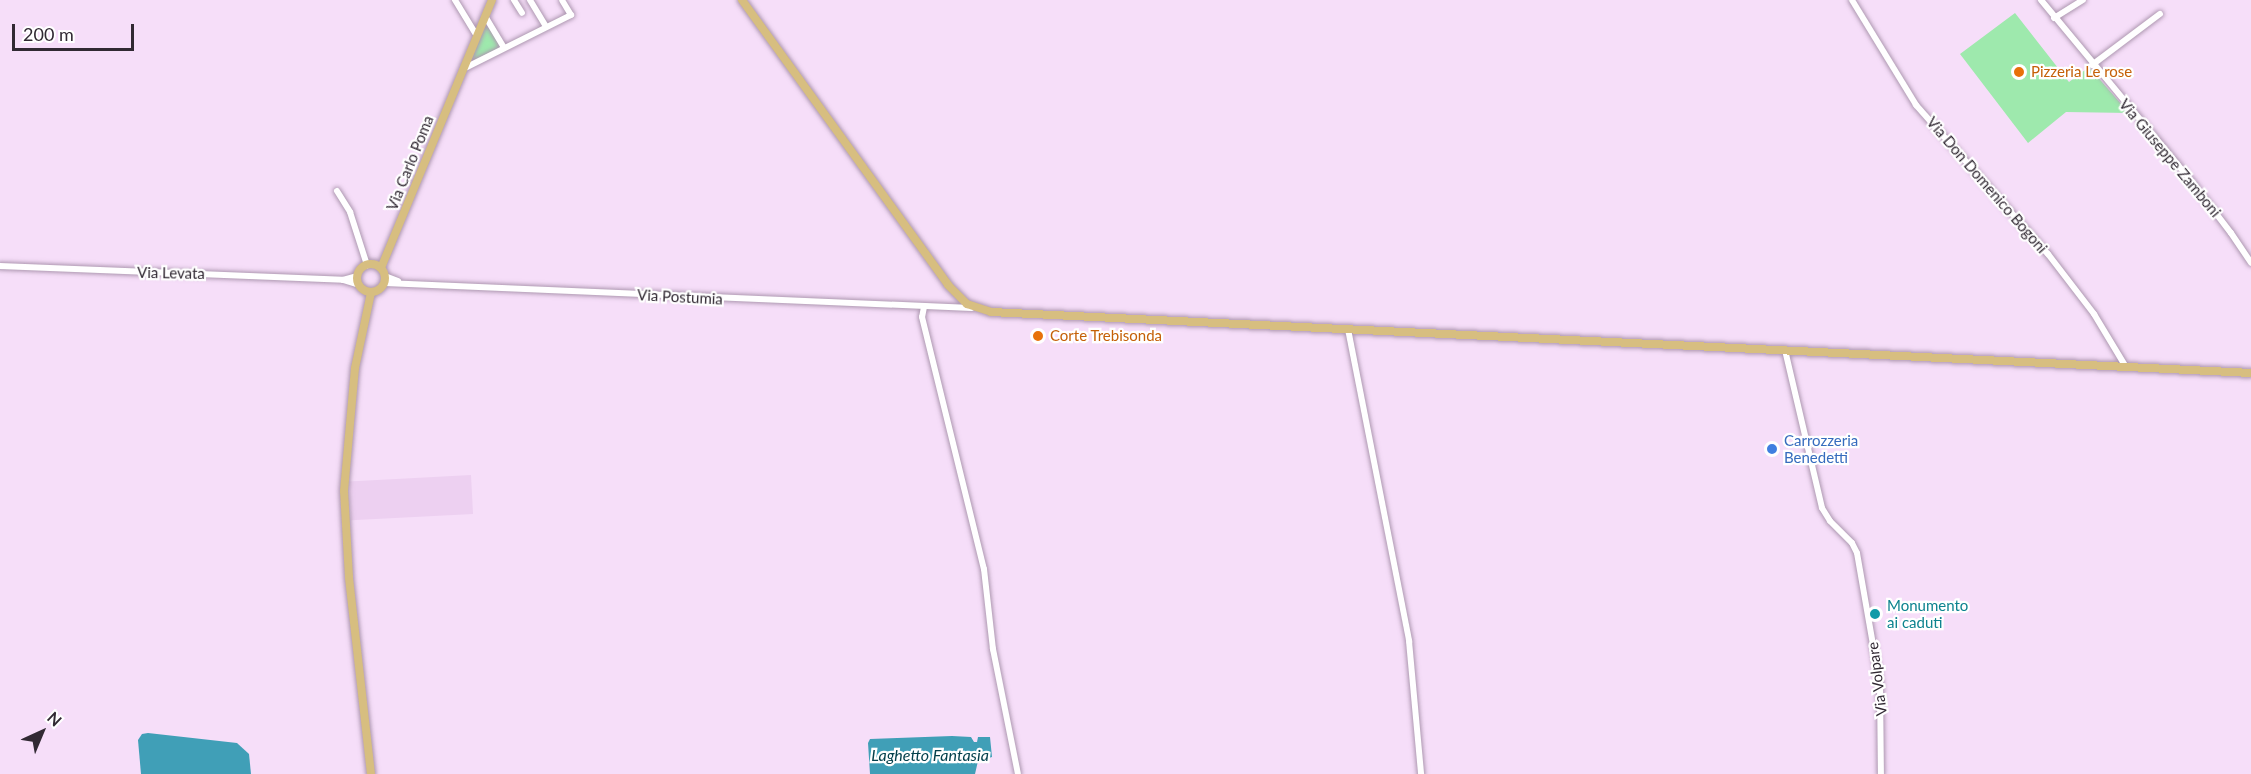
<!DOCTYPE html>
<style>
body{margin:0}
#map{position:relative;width:2251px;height:774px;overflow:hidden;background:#f6def9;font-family:Lato,sans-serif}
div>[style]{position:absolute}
.built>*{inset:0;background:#edd0f1;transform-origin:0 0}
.green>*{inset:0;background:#9ee9ad}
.water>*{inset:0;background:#409fb7}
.roads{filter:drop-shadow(0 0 2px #ae98b1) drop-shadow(0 0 2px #ae98b1)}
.minor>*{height:6px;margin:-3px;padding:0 3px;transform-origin:3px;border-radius:3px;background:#fff}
.major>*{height:8px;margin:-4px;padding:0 4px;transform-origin:4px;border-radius:4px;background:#d7be80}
.major>.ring{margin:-4px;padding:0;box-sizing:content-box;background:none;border:8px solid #d7be80;border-radius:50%}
.dots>*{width:16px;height:16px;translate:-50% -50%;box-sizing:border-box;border:3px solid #fff;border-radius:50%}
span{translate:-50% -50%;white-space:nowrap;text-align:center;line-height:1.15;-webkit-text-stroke:4.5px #fff;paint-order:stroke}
.food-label{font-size:15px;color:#c56008}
.left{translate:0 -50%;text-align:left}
.street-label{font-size:15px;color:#312933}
.shop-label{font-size:15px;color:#366cbe}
.culture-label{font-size:15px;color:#0d838f}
.water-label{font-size:16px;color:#04404c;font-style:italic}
.north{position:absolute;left:12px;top:702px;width:60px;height:60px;-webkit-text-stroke:4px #fff;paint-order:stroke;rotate:44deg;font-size:16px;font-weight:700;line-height:24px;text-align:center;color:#312933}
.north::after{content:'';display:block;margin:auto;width:21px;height:27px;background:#312933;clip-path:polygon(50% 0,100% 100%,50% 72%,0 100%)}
.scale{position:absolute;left:12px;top:24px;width:122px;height:27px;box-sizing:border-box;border:3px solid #312933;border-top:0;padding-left:8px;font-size:18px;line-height:21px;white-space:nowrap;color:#312933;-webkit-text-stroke:4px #fff;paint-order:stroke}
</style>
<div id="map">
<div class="built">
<i style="left:471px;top:475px;width:39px;height:122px;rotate:87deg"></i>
</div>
<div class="green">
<i style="clip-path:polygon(2015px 13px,2069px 82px,2089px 67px,2129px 113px,2066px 112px,2028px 143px,1960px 54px)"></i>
<i style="clip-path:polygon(486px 21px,501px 48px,471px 61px)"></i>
</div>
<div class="water">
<i style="clip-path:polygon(148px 733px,237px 743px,249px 754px,251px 774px,141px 774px,138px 740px,142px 734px)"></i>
<i style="clip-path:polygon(952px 736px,971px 737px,974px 742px,977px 742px,978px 737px,990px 737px,992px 757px,978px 761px,975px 774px,870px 774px,868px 743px,870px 739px)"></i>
</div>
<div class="roads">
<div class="minor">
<i style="left:455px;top:0;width:42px;rotate:58.6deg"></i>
<i style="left:514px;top:0;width:15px;rotate:58deg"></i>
<i style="left:530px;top:0;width:31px;rotate:59deg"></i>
<i style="left:1852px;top:0;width:123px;rotate:58.6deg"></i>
<i style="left:1916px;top:105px;width:199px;rotate:48.5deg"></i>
<i style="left:2048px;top:254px;width:76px;rotate:52.5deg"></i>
<i style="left:2094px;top:314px;width:62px;rotate:58.9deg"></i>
<i style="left:2041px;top:0;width:236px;rotate:50.3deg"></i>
<i style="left:2192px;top:182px;width:64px;rotate:52.6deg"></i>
<i style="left:2231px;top:233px;width:36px;rotate:56deg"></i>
<i style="left:485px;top:16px;width:37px;rotate:59deg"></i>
<i style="left:2054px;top:18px;width:34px;rotate:-32deg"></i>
<i style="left:2092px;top:65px;width:85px;rotate:-36.9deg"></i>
<i style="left:463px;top:69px;width:121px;rotate:-26.6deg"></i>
<i style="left:571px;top:15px;width:17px;rotate:-121deg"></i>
<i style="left:337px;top:191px;width:25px;rotate:58deg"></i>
<i style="left:350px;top:212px;width:56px;rotate:72.2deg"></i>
<i style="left:0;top:266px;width:343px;rotate:2.3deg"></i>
<i style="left:343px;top:280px;width:17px;rotate:17deg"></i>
<i style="left:385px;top:276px;width:14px;rotate:21deg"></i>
<i style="left:343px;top:280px;width:15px;rotate:-16deg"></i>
<i style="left:385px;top:283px;width:587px;rotate:2.44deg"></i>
<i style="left:924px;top:307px;width:10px;rotate:101deg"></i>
<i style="left:922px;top:317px;width:260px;rotate:76.2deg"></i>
<i style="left:984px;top:569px;width:81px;rotate:83.6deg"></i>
<i style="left:993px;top:649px;width:127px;rotate:78.7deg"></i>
<i style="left:1348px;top:329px;width:318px;rotate:78.9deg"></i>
<i style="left:1409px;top:641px;width:134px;rotate:84.8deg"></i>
<i style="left:1785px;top:350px;width:162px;rotate:76.8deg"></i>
<i style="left:1822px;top:508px;width:15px;rotate:58deg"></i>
<i style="left:1830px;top:521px;width:31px;rotate:45deg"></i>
<i style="left:1852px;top:543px;width:11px;rotate:63deg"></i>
<i style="left:1857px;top:553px;width:134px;rotate:80.1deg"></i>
<i style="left:1880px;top:685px;width:89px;rotate:89.4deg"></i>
</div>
<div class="major">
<i style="left:742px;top:0;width:352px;rotate:54.1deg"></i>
<i style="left:948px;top:285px;width:27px;rotate:45deg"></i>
<i style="left:967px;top:304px;width:25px;rotate:18deg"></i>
<i style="left:991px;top:312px;width:1261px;rotate:2.77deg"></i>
<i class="ring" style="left:357px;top:264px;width:20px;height:20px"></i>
<i style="left:381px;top:268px;width:290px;rotate:-67.5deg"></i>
<i style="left:371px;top:774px;width:198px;rotate:-96.4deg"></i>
<i style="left:349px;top:577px;width:86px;rotate:-93.3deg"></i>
<i style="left:344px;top:491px;width:123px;rotate:-84.9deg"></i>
<i style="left:355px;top:368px;width:77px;rotate:-78deg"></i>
</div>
</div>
<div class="dots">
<i style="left:2019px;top:72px;background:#e8710a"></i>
<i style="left:1038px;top:336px;background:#e8710a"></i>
<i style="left:1772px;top:449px;background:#3f7fe0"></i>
<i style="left:1875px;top:614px;background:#0f9aa8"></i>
</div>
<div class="food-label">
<span class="left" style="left:2031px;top:72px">Pizzeria Le rose</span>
<span class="left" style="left:1050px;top:336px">Corte Trebisonda</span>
</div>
<div class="street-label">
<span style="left:2170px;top:158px;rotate:50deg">Via Giuseppe Zamboni</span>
<span style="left:410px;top:163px;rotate:-68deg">Via Carlo Poma</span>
<span style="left:1987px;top:185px;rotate:49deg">Via Don Domenico Bogoni</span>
<span style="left:171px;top:273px;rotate:1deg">Via Levata</span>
<span style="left:680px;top:297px;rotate:3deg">Via Postumia</span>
<span style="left:1877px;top:679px;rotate:-97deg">Via Volpare</span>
</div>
<div class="shop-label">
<span class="left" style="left:1784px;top:449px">Carrozzeria<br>Benedetti</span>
</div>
<div class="culture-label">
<span class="left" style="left:1887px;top:614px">Monumento<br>ai caduti</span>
</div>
<div class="water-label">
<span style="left:930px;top:755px">Laghetto Fantasia</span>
</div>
<div class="north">N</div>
<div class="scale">200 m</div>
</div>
